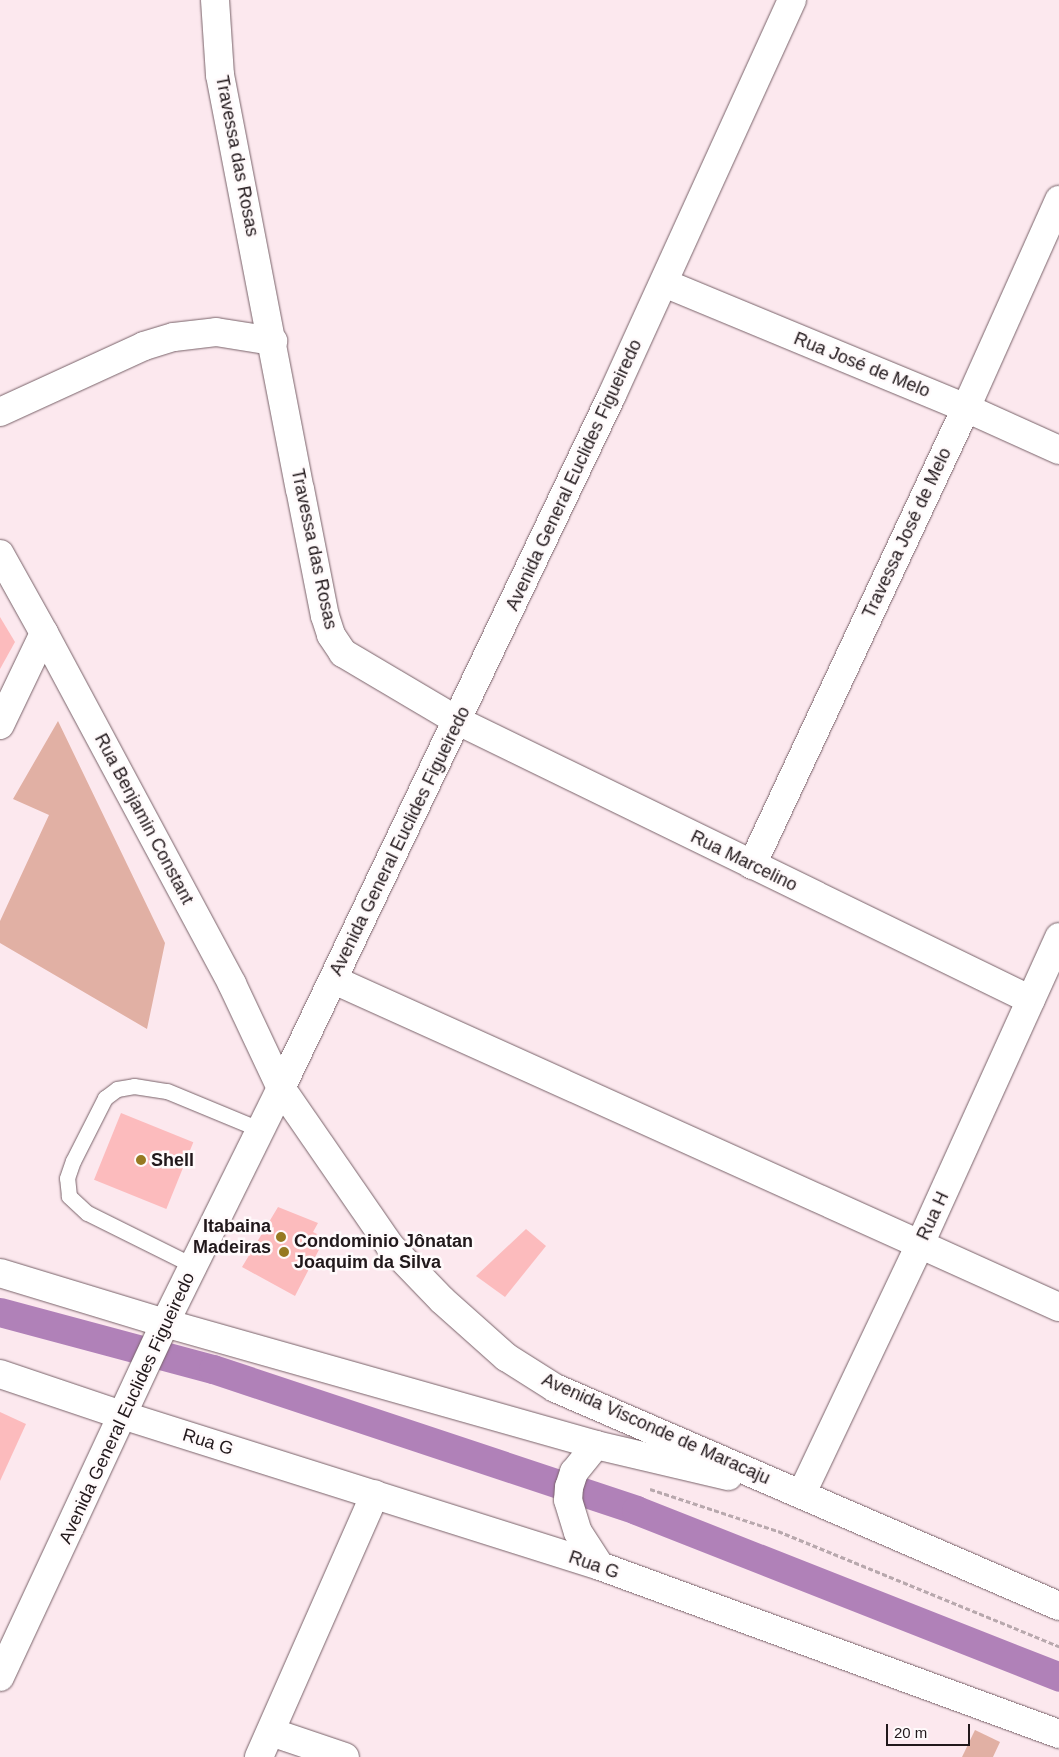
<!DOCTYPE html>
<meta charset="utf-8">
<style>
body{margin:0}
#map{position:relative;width:1059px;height:1757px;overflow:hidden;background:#fce8ee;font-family:Helvetica,sans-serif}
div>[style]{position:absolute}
.green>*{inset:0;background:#e1b0a4}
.canal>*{height:29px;margin:-14.5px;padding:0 14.5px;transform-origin:14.5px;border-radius:14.5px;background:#b081b8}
.building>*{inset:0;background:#fcbbbd;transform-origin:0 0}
.path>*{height:3px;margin-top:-1.5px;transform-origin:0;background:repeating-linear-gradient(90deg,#b8a8ad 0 5px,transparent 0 7.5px)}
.roads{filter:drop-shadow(0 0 1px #786269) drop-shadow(0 0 1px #786269)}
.service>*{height:15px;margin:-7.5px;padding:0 7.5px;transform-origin:7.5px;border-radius:7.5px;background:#fff}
.minor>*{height:28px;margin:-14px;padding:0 14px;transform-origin:14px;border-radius:14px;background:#fff}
.tertiary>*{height:28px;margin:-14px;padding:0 14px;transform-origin:14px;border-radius:14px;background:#fff}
.secondary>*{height:28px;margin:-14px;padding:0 14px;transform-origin:14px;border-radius:14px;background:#fff}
.primary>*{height:28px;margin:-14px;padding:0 14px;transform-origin:14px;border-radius:14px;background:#fff}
.dots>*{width:14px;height:14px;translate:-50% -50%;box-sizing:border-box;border:2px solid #fffafb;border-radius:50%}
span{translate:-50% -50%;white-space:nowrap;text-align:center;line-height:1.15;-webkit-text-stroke:5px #fffafb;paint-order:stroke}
.street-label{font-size:18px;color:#21181b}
.poi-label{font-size:18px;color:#21181b;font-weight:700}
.left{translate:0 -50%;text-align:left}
.right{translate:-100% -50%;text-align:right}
.scale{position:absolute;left:886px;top:1724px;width:84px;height:22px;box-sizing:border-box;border:2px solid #21181b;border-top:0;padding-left:6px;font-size:15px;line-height:18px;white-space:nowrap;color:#21181b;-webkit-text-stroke:4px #fffafb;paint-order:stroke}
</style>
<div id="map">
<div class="green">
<i style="clip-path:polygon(58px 721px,165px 943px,147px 1029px,0 943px,0 921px,49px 815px,13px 799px)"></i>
<i style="clip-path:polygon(975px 1730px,1000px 1742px,993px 1757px,962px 1757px)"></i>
</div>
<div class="canal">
<i style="left:0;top:1312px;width:220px;rotate:15deg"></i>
<i style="left:213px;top:1369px;width:446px;rotate:18.4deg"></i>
<i style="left:636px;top:1510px;width:455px;rotate:21.5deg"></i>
</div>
<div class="building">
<i style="clip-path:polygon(0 617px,15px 642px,0 669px)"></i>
<i style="left:121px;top:1113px;width:78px;height:72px;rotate:22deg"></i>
<i style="clip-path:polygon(278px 1207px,318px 1223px,313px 1232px,325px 1238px,295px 1296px,242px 1267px)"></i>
<i style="clip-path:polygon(526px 1229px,546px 1246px,505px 1297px,476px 1276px)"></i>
<i style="clip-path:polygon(0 1412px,26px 1424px,0 1481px)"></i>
</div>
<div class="path">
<i style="left:650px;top:1489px;width:135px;rotate:18.2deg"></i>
<i style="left:778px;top:1531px;width:304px;rotate:22.3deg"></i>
</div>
<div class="roads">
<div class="service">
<i style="left:194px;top:1266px;width:119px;rotate:-153.6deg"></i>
<i style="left:87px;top:1213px;width:25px;rotate:-137deg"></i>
<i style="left:69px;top:1196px;width:18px;rotate:-96deg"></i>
<i style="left:67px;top:1178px;width:18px;rotate:-71deg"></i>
<i style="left:73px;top:1161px;width:71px;rotate:-63.1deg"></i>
<i style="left:105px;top:1098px;width:15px;rotate:-37deg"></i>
<i style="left:117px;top:1089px;width:17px;rotate:-10deg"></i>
<i style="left:134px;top:1086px;width:33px;rotate:9deg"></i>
<i style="left:167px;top:1091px;width:102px;rotate:22.5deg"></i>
</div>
<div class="minor">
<i style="left:215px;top:0;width:75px;rotate:86.2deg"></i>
<i style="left:220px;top:75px;width:422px;rotate:79.1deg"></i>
<i style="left:300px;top:489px;width:129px;rotate:78.9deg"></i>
<i style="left:325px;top:616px;width:20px;rotate:72deg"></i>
<i style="left:331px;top:635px;width:22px;rotate:56deg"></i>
<i style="left:343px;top:653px;width:134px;rotate:30.6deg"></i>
<i style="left:458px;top:721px;width:637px;rotate:25.96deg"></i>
<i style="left:664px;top:283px;width:327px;rotate:22.5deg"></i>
<i style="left:966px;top:408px;width:102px;rotate:24.3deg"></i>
<i style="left:0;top:412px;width:158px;rotate:-24.6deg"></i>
<i style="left:144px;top:346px;width:31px;rotate:-17deg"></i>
<i style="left:174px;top:337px;width:42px;rotate:-6.8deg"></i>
<i style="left:216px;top:332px;width:58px;rotate:9deg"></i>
<i style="left:0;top:725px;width:102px;rotate:-64.4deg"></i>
<i style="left:752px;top:865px;width:505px;rotate:-64.91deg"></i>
<i style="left:966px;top:408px;width:228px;rotate:-65.9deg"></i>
<i style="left:334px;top:980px;width:795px;rotate:24.28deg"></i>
<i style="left:802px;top:1493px;width:276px;rotate:-64.6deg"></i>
<i style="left:920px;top:1244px;width:337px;rotate:-65.6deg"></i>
<i style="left:271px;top:1732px;width:78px;rotate:18.7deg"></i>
<i style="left:259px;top:1757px;width:287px;rotate:-66.2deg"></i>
</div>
<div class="tertiary">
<i style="left:0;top:554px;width:90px;rotate:60.9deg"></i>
<i style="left:44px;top:633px;width:398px;rotate:61.8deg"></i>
<i style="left:232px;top:984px;width:115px;rotate:64.8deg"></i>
</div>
<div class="secondary">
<i style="left:281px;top:1088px;width:192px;rotate:55.4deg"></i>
<i style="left:390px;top:1246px;width:75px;rotate:46.1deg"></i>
<i style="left:442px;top:1300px;width:86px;rotate:41.7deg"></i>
<i style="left:506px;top:1357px;width:58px;rotate:32.3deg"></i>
<i style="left:555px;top:1388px;width:549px;rotate:23.39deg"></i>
<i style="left:0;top:1273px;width:172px;rotate:16.9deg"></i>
<i style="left:165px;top:1323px;width:448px;rotate:15.8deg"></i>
<i style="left:596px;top:1445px;width:136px;rotate:13.2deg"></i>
<i style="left:0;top:1374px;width:129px;rotate:18.6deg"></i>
<i style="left:122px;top:1415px;width:501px;rotate:17.53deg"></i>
<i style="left:600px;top:1566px;width:489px;rotate:20.1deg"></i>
<i style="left:596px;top:1445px;width:35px;rotate:129deg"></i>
<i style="left:574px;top:1472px;width:16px;rotate:108deg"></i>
<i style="left:569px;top:1487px;width:13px;rotate:94deg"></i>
<i style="left:568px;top:1500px;width:34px;rotate:73deg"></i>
<i style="left:578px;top:1532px;width:40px;rotate:57.1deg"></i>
</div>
<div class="primary">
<i style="left:0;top:1677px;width:384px;rotate:-65deg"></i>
<i style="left:162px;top:1329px;width:269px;rotate:-63.7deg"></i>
<i style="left:281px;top:1088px;width:768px;rotate:-64.47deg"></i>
<i style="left:612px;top:395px;width:434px;rotate:-65.5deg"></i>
</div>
</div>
<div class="dots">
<i style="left:141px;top:1160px;background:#967921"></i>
<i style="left:281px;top:1237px;background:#967921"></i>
<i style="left:284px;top:1252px;background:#967921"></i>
</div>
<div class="street-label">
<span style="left:237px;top:156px;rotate:79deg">Travessa das Rosas</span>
<span style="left:862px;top:365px;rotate:22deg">Rua José de Melo</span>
<span style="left:574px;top:475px;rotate:-65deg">Avenida General Euclides Figueiredo</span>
<span style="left:907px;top:533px;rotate:-65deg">Travessa José de Melo</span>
<span style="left:314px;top:549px;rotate:78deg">Travessa das Rosas</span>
<span style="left:144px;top:819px;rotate:62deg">Rua Benjamin Constant</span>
<span style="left:400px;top:841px;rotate:-64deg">Avenida General Euclides Figueiredo</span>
<span style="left:744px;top:861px;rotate:26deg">Rua Marcelino</span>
<span style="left:933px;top:1216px;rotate:-65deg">Rua H</span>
<span style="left:127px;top:1408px;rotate:-65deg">Avenida General Euclides Figueiredo</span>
<span style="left:656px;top:1429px;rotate:24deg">Avenida Visconde de Maracaju</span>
<span style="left:208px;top:1442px;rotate:17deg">Rua G</span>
<span style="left:594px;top:1565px;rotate:19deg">Rua G</span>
</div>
<div class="poi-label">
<span class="left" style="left:151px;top:1160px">Shell</span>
<span class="right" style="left:271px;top:1237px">Itabaina<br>Madeiras</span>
<span class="left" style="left:294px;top:1252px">Condominio Jônatan<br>Joaquim da Silva</span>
</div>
<div class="scale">20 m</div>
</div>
